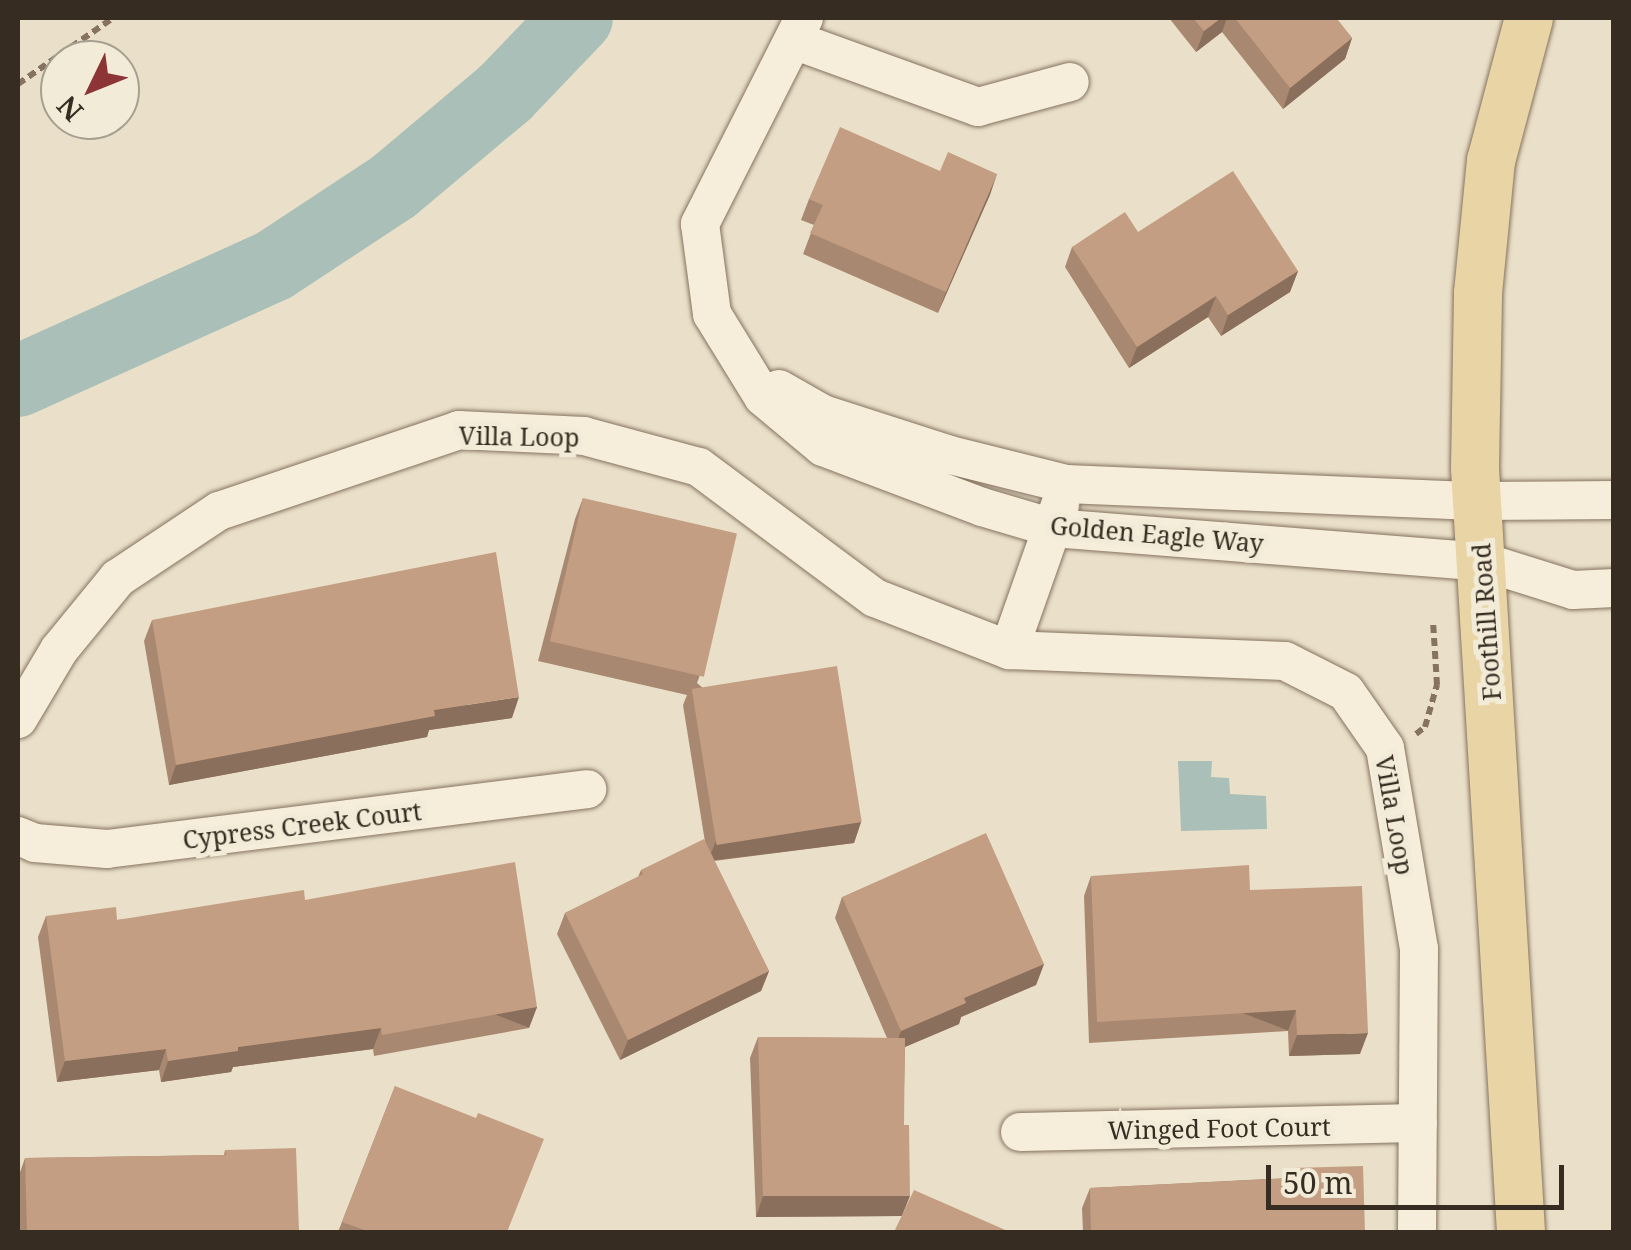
<!DOCTYPE html>
<style>
body{margin:0}
#map{position:relative;width:1631px;height:1250px;overflow:hidden;background:#eae0c9;font-family:"Noto Serif",serif}
div>[style]{position:absolute}
.water>*{inset:0;background:#a9bfb8}
.river>*{height:72px;margin:-36px;padding:0 36px;transform-origin:36px;border-radius:36px;background:#a9bfb8}
.path>*{height:6px;margin-top:-3px;transform-origin:0;background:repeating-linear-gradient(90deg,#85735f 0 8px,transparent 0 13px)}
.roads{filter:drop-shadow(0 0 2px #85735f) drop-shadow(0 0 2px #85735f)}
.minor>*{height:38px;margin:-19px;padding:0 19px;transform-origin:19px;border-radius:19px;background:#f6eedb}
.major>*{height:48px;margin:-24px;padding:0 24px;transform-origin:24px;border-radius:24px;background:#e9d4a5}
.wall>*{inset:0;background:#a98871}
.shaded-wall>*{inset:0;background:#896f5c;transform-origin:0 0}
.building>*{inset:0;background:#c49e83;transform-origin:0 0}
span{translate:-50% -50%;white-space:nowrap;text-align:center;line-height:1.15;-webkit-text-stroke:10px #f2ebd8;paint-order:stroke}
.street-label{font-size:25px;color:#372c21}
.frame{position:absolute;inset:0;border:20px solid #372c21;pointer-events:none}
.north{position:absolute;left:40px;top:40px;width:100px;height:100px;box-sizing:border-box;background:#f2ebd8;border:2px solid #a79f8f;border-radius:50%;rotate:227deg;font-size:28px;font-weight:700;line-height:40px;text-align:center;color:#372c21}
.north::after{content:'';display:block;margin:auto;width:35px;height:45px;background:#8d3536;clip-path:polygon(50% 0,100% 100%,50% 72%,0 100%)}
.scale{position:absolute;left:1266px;top:1165px;width:298px;height:45px;box-sizing:border-box;border:5px solid #372c21;border-top:0;padding-left:12px;font-size:30px;line-height:35px;white-space:nowrap;color:#372c21;-webkit-text-stroke:8px #f2ebd8;paint-order:stroke}
</style>
<div id="map">
<div class="water">
<i style="clip-path:polygon(1178px 761px,1212px 761px,1211px 777px,1229px 778px,1230px 794px,1266px 796px,1267px 829px,1181px 831px)"></i>
</div>
<div class="river">
<i style="left:18px;top:381px;width:280px;rotate:-24.3deg"></i>
<i style="left:273px;top:266px;width:144px;rotate:-33.4deg"></i>
<i style="left:393px;top:187px;width:146px;rotate:-40deg"></i>
<i style="left:505px;top:93px;width:104px;rotate:-46.2deg"></i>
</div>
<div class="path">
<i style="left:18px;top:84px;width:116px;rotate:-34.8deg"></i>
<i style="left:1416px;top:734px;width:11px;rotate:-38deg"></i>
<i style="left:1425px;top:727px;width:44px;rotate:-74.1deg"></i>
<i style="left:1437px;top:685px;width:64px;rotate:-93.6deg"></i>
</div>
<div class="roads">
<div class="minor">
<i style="left:804px;top:18px;width:231px;rotate:116.8deg"></i>
<i style="left:700px;top:224px;width:91px;rotate:82.4deg"></i>
<i style="left:712px;top:314px;width:97px;rotate:58.4deg"></i>
<i style="left:763px;top:397px;width:78px;rotate:39.8deg"></i>
<i style="left:823px;top:447px;width:170px;rotate:20.7deg"></i>
<i style="left:982px;top:507px;width:74px;rotate:16.5deg"></i>
<i style="left:1053px;top:528px;width:432px;rotate:4.5deg"></i>
<i style="left:1484px;top:562px;width:93px;rotate:17.5deg"></i>
<i style="left:1573px;top:590px;width:41px;rotate:-2.8deg"></i>
<i style="left:796px;top:41px;width:194px;rotate:19.9deg"></i>
<i style="left:978px;top:107px;width:95px;rotate:-15.2deg"></i>
<i style="left:779px;top:389px;width:51px;rotate:29.6deg"></i>
<i style="left:823px;top:414px;width:133px;rotate:17.9deg"></i>
<i style="left:950px;top:455px;width:120px;rotate:14deg"></i>
<i style="left:1066px;top:484px;width:409px;rotate:2.4deg"></i>
<i style="left:1475px;top:501px;width:139px;rotate:-0.4deg"></i>
<i style="left:1009px;top:650px;width:154px;rotate:-70.6deg"></i>
<i style="left:18px;top:719px;width:80px;rotate:-59.3deg"></i>
<i style="left:59px;top:650px;width:93px;rotate:-50.7deg"></i>
<i style="left:118px;top:578px;width:121px;rotate:-33.6deg"></i>
<i style="left:219px;top:511px;width:253px;rotate:-18.6deg"></i>
<i style="left:459px;top:430px;width:125px;rotate:2.7deg"></i>
<i style="left:584px;top:436px;width:119px;rotate:15.1deg"></i>
<i style="left:699px;top:467px;width:219px;rotate:36.7deg"></i>
<i style="left:875px;top:598px;width:144px;rotate:21.2deg"></i>
<i style="left:1009px;top:650px;width:276px;rotate:2.3deg"></i>
<i style="left:1285px;top:661px;width:68px;rotate:26.9deg"></i>
<i style="left:1346px;top:692px;width:68px;rotate:55.1deg"></i>
<i style="left:1385px;top:748px;width:204px;rotate:80.4deg"></i>
<i style="left:1419px;top:949px;width:283px;rotate:90.4deg"></i>
<i style="left:18px;top:836px;width:18px;rotate:22deg"></i>
<i style="left:35px;top:843px;width:72px;rotate:4.8deg"></i>
<i style="left:107px;top:849px;width:484px;rotate:-7.1deg"></i>
<i style="left:1020px;top:1132px;width:398px;rotate:-1.3deg"></i>
</div>
<div class="major">
<i style="left:1521px;top:1232px;width:765px;rotate:-93.45deg"></i>
<i style="left:1475px;top:468px;width:175px;rotate:-89deg"></i>
<i style="left:1478px;top:293px;width:133px;rotate:-84.4deg"></i>
<i style="left:1491px;top:161px;width:148px;rotate:-75.1deg"></i>
</div>
</div>
<div class="wall">
<i style="clip-path:polygon(1169px 18px,1336px 18px,1352px 38px,1345px 59px,1283px 109px,1222px 32px,1196px 52px)"></i>
<i style="clip-path:polygon(940px 171px,997px 174px,938px 313px,803px 254px,814px 225px,801px 220px,809px 199px)"></i>
<i style="clip-path:polygon(1138px 232px,1298px 271px,1290px 292px,1221px 336px,1208px 317px,1129px 368px,1065px 267px,1072px 247px)"></i>
<i style="clip-path:polygon(583px 498px,700px 675px,697px 683px,861px 822px,854px 843px,714px 861px,769px 971px,761px 991px,620px 1060px,557px 934px,565px 913px,638px 877px,641px 870px,705px 842px,683px 705px,687px 695px,538px 661px,575px 519px)"></i>
<i style="clip-path:polygon(152px 620px,512px 718px,429px 730px,427px 737px,169px 785px,144px 641px)"></i>
<i style="clip-path:polygon(1091px 876px,1250px 890px,1360px 1054px,1289px 1056px,1288px 1031px,1089px 1043px,1084px 896px)"></i>
<i style="clip-path:polygon(842px 897px,1044px 964px,1036px 985px,961px 1017px,959px 1024px,905px 1047px,901px 1216px,756px 1217px,750px 1058px,758px 1037px,887px 1038px,835px 918px)"></i>
<i style="clip-path:polygon(305px 900px,537px 1007px,529px 1028px,374px 1056px,373px 1049px,233px 1067px,231px 1072px,161px 1082px,159px 1070px,57px 1082px,38px 937px,46px 916px,117px 920px)"></i>
<i style="clip-path:polygon(395px 1086px,508px 1232px,338px 1232px)"></i>
<i style="clip-path:polygon(225px 1150px,299px 1232px,18px 1232px,18px 1178px,25px 1158px,224px 1155px)"></i>
<i style="clip-path:polygon(1293px 1168px,1365px 1232px,1083px 1232px,1082px 1208px,1090px 1188px,1289px 1178px)"></i>
</div>
<div class="shaded-wall">
<i style="clip-path:polygon(1221px 18px,1227px 18px,1222px 32px,1196px 52px,1204px 31px)"></i>
<i style="clip-path:polygon(1352px 38px,1345px 59px,1283px 109px,1290px 88px)"></i>
<i style="clip-path:polygon(997px 174px,990px 195px,938px 313px,946px 292px)"></i>
<i style="clip-path:polygon(1298px 271px,1290px 292px,1221px 336px,1228px 315px)"></i>
<i style="clip-path:polygon(1216px 296px,1208px 317px,1129px 368px,1137px 347px)"></i>
<i style="clip-path:polygon(519px 697px,512px 718px,429px 730px,427px 737px,169px 785px,176px 765px,434px 710px)"></i>
<i style="clip-path:polygon(861px 822px,854px 843px,708px 861px,716px 841px)"></i>
<i style="clip-path:polygon(1044px 964px,1036px 985px,961px 1017px,959px 1024px,893px 1052px,901px 1031px,964px 998px)"></i>
<i style="clip-path:polygon(769px 971px,761px 991px,620px 1060px,628px 1040px)"></i>
<i style="left:537px;top:1007px;width:22px;height:158px;rotate:111deg"></i>
<i style="left:1296px;top:1010px;width:22px;height:199px;rotate:111deg"></i>
<i style="clip-path:polygon(381px 1028px,373px 1049px,233px 1067px,231px 1072px,161px 1082px,168px 1061px,238px 1047px)"></i>
<i style="clip-path:polygon(1368px 1033px,1360px 1054px,1289px 1056px,1297px 1035px)"></i>
<i style="clip-path:polygon(166px 1049px,159px 1070px,57px 1082px,65px 1061px)"></i>
<i style="clip-path:polygon(763px 1196px,910px 1196px,902px 1216px,756px 1217px)"></i>
</div>
<div class="building">
<i style="clip-path:polygon(1193px 18px,1221px 18px,1204px 31px)"></i>
<i style="clip-path:polygon(1235px 18px,1336px 18px,1352px 38px,1290px 88px)"></i>
<i style="clip-path:polygon(840px 127px,940px 171px,948px 152px,997px 174px,946px 292px,810px 233px,823px 205px,809px 199px)"></i>
<i style="clip-path:polygon(1233px 171px,1298px 271px,1228px 315px,1216px 296px,1137px 347px,1072px 247px,1125px 212px,1138px 232px)"></i>
<i style="left:583px;top:498px;width:158px;height:147px;rotate:13deg"></i>
<i style="clip-path:polygon(496px 552px,519px 697px,434px 710px,435px 716px,176px 765px,152px 620px)"></i>
<i style="left:837px;top:666px;width:158px;height:147px;rotate:81deg"></i>
<i style="clip-path:polygon(986px 833px,1044px 964px,964px 998px,966px 1003px,901px 1031px,842px 897px)"></i>
<i style="clip-path:polygon(704px 839px,769px 971px,628px 1040px,565px 913px,643px 874px,641px 870px)"></i>
<i style="clip-path:polygon(515px 862px,537px 1007px,382px 1035px,381px 1028px,238px 1047px,238px 1051px,168px 1061px,166px 1049px,65px 1061px,46px 916px,116px 907px,117px 920px,304px 890px,305px 900px)"></i>
<i style="clip-path:polygon(1249px 865px,1250px 890px,1362px 886px,1368px 1033px,1297px 1035px,1296px 1010px,1097px 1022px,1091px 876px)"></i>
<i style="clip-path:polygon(758px 1037px,905px 1038px,904px 1125px,909px 1125px,910px 1196px,763px 1196px)"></i>
<i style="clip-path:polygon(395px 1086px,476px 1118px,478px 1113px,544px 1139px,507px 1232px,370px 1232px,342px 1222px)"></i>
<i style="clip-path:polygon(296px 1148px,299px 1232px,27px 1232px,25px 1158px,226px 1155px,225px 1150px)"></i>
<i style="clip-path:polygon(1363px 1166px,1365px 1232px,1091px 1232px,1090px 1188px,1293px 1178px,1293px 1168px)"></i>
<i style="clip-path:polygon(914px 1190px,1010px 1232px,894px 1232px)"></i>
</div>
<div class="street-label">
<span style="left:519px;top:436px;rotate:1deg">Villa Loop</span>
<span style="left:1157px;top:534px;rotate:5deg">Golden Eagle Way</span>
<span style="left:1486px;top:622px;rotate:-94deg">Foothill Road</span>
<span style="left:1395px;top:815px;rotate:80deg">Villa Loop</span>
<span style="left:302px;top:825px;rotate:-7deg">Cypress Creek Court</span>
<span style="left:1219px;top:1128px;rotate:-1deg">Winged Foot Court</span>
</div>
<div class="frame"></div>
<div class="north">N</div>
<div class="scale">50 m</div>
</div>
